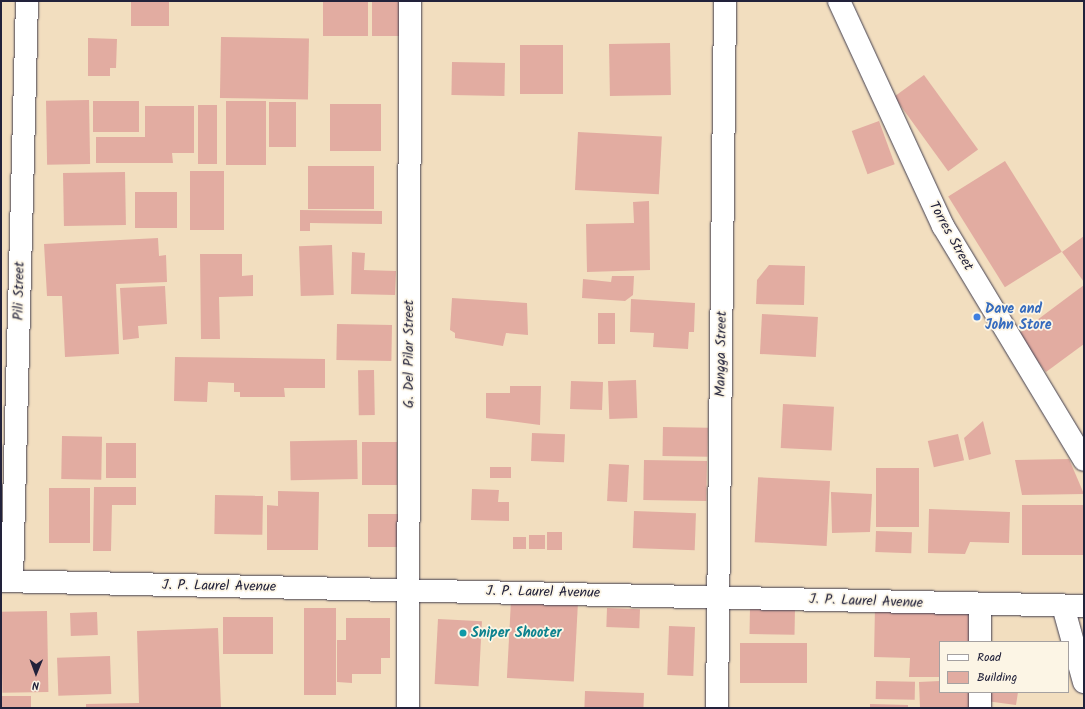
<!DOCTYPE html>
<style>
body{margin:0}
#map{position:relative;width:1085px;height:709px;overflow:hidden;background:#f2debf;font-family:Kalam,sans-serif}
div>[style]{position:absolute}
.building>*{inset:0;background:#e2aca1;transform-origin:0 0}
.roads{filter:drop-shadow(0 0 1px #413e4f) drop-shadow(0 0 1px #413e4f)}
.minor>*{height:22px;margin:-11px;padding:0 11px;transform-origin:11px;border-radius:11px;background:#fff}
.tertiary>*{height:22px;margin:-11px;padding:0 11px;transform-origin:11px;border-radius:11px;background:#fff}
.dots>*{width:11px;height:11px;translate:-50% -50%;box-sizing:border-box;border:2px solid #fcf5e5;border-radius:50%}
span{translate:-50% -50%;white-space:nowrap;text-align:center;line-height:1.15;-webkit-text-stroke:3.5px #fcf5e5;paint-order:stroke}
.street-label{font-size:14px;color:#22223b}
.shop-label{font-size:14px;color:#366cbe;font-weight:700}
.left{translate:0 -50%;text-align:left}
.culture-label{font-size:14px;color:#0d838f;font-weight:700}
.frame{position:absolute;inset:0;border:2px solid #22223b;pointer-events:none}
.legend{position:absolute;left:939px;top:641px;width:130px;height:52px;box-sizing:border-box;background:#fcf5e5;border:1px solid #a5a1a1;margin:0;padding:5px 7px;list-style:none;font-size:12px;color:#22223b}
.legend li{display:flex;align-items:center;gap:8px;height:20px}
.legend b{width:20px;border:1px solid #a5a1a1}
.north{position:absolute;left:16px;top:653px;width:40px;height:40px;-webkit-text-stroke:3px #fcf5e5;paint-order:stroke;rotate:181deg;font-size:11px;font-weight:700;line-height:16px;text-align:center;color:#22223b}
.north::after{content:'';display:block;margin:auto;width:14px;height:18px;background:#22223b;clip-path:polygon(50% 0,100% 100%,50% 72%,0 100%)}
</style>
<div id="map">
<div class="building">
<i style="left:131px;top:1px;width:38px;height:25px"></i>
<i style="left:323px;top:1px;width:45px;height:35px"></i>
<i style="left:372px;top:1px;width:30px;height:35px"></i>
<i style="left:221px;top:37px;width:88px;height:61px;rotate:1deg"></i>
<i style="clip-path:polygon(88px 38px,117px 39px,116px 68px,110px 68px,110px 76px,88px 76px)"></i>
<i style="left:670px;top:43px;width:52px;height:61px;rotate:89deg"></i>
<i style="left:520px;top:45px;width:43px;height:49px"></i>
<i style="left:452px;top:62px;width:53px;height:33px;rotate:1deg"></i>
<i style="left:924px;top:75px;width:92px;height:37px;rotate:54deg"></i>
<i style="left:89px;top:100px;width:64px;height:43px;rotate:89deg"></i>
<i style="left:93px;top:101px;width:46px;height:31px"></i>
<i style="left:266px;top:101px;width:64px;height:40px;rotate:90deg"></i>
<i style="left:269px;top:102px;width:27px;height:45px"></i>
<i style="left:330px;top:104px;width:51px;height:47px"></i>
<i style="left:198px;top:105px;width:19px;height:59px"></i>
<i style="clip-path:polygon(145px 106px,194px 106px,194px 153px,172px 153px,173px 163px,96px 163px,96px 137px,145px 137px)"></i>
<i style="left:879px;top:121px;width:46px;height:29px;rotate:70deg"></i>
<i style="left:578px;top:132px;width:84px;height:58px;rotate:3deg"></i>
<i style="left:1005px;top:161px;width:107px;height:67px;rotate:58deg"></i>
<i style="left:308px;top:166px;width:66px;height:43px"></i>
<i style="left:190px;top:171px;width:34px;height:59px"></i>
<i style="left:125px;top:172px;width:53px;height:62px;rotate:89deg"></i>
<i style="left:135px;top:192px;width:42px;height:36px"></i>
<i style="clip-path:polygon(649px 201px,650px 270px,587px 272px,586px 224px,634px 223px,633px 202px)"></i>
<i style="clip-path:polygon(300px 210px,382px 211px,382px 224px,310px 223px,310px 231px,300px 231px)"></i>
<i style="clip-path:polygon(1084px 236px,1084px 282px,1062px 252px)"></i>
<i style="clip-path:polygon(158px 238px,159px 256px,166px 255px,167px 282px,116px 284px,119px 354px,65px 357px,62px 296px,47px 296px,44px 244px)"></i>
<i style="left:332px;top:245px;width:50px;height:33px;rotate:88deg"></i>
<i style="clip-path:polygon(352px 252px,365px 253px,364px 270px,396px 271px,395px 295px,351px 294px)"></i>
<i style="clip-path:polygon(200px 254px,242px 254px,242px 276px,253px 275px,253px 296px,219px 297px,220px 339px,201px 339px)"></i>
<i style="clip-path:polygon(769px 265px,805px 266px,804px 305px,756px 304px,757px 280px)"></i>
<i style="clip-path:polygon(612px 276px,634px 276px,633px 295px,625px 301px,582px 298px,583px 279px,611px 282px)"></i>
<i style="clip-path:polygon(1084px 285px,1084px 344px,1046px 372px,1017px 335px)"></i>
<i style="clip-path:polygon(165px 286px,167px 324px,138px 326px,139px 338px,123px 340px,120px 288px)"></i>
<i style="clip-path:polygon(452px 298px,527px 303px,528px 335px,506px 333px,503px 346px,455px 338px,455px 333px,450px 330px)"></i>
<i style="clip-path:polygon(631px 299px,695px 303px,694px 332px,689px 332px,688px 349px,653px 347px,654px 333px,630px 332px)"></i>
<i style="left:598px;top:313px;width:17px;height:31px"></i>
<i style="left:762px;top:314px;width:56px;height:40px;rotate:3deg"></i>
<i style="left:337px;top:324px;width:55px;height:36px;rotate:1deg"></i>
<i style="clip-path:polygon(175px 357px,325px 359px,325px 388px,284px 388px,285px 397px,240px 397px,240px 392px,234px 392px,234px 383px,208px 382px,207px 402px,174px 401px)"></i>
<i style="left:374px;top:370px;width:45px;height:16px;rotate:89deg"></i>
<i style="left:636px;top:380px;width:38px;height:28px;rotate:88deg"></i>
<i style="left:571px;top:381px;width:32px;height:28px;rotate:2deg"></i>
<i style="clip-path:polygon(510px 386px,541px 386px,540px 425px,486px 418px,486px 393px,510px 393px)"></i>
<i style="left:783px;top:404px;width:51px;height:44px;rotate:3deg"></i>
<i style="clip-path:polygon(983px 421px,991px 454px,969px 460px,964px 438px)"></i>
<i style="left:663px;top:427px;width:45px;height:29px;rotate:1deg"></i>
<i style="left:532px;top:433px;width:33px;height:28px;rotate:2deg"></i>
<i style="left:958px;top:434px;width:27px;height:31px;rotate:77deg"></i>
<i style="left:62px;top:436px;width:40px;height:43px;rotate:1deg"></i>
<i style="left:357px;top:440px;width:39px;height:67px;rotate:89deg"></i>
<i style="left:362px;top:442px;width:35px;height:43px"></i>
<i style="left:106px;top:443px;width:30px;height:35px"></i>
<i style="clip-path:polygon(1069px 459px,1084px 494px,1022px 495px,1015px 460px)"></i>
<i style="left:644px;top:460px;width:63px;height:40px;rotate:1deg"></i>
<i style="left:609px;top:464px;width:20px;height:37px;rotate:3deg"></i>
<i style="left:490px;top:467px;width:21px;height:11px"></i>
<i style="left:876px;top:468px;width:43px;height:59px"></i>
<i style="left:830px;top:481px;width:65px;height:72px;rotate:93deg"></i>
<i style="clip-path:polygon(94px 487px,136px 487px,136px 505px,112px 505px,111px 551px,93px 551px)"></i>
<i style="left:49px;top:488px;width:41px;height:55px"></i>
<i style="clip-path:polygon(472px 489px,499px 490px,498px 502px,509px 502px,509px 521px,471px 520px)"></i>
<i style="clip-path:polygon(278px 491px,319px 492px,318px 550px,267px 550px,267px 505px,278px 506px)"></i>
<i style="clip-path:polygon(831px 492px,872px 494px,870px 532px,832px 533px)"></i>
<i style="left:215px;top:495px;width:48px;height:39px;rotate:1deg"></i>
<i style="left:1084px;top:505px;width:50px;height:62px;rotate:90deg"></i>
<i style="clip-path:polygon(929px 509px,1010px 512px,1009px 543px,970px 542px,965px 554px,928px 553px)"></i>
<i style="left:634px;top:511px;width:62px;height:37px;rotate:2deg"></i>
<i style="left:368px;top:514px;width:31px;height:33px"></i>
<i style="left:876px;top:531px;width:36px;height:21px;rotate:2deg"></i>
<i style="left:547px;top:532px;width:15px;height:18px"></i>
<i style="left:529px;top:535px;width:16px;height:14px"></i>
<i style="left:513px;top:537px;width:13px;height:12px"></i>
<i style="left:511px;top:600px;width:67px;height:78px;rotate:3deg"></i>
<i style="clip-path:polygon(875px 606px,973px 607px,973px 642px,940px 642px,940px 677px,909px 677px,910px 658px,874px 657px)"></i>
<i style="left:750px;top:607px;width:45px;height:27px;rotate:1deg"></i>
<i style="left:304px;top:608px;width:32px;height:87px"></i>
<i style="left:607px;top:608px;width:33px;height:19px;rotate:2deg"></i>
<i style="left:47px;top:611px;width:81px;height:46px;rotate:89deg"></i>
<i style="left:97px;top:612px;width:23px;height:27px;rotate:88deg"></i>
<i style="left:223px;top:617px;width:50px;height:37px"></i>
<i style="clip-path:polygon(346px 618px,390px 618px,390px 658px,381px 658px,381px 674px,352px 674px,352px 683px,337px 682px,337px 640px,346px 640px)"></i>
<i style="left:438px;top:619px;width:44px;height:65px;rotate:3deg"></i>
<i style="left:669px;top:626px;width:26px;height:49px;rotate:2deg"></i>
<i style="clip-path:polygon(218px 628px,221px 708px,86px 708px,86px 704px,139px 703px,137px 631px)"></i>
<i style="left:740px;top:643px;width:67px;height:40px"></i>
<i style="left:110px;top:656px;width:38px;height:53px;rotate:88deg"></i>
<i style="left:876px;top:681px;width:39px;height:18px;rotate:1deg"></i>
<i style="clip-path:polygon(940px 681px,940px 692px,971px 692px,971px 708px,920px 708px,919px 682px)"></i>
<i style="left:585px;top:691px;width:59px;height:17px;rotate:2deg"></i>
<i style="clip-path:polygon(988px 692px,1018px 692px,1016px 705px,986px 701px)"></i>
<i style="left:31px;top:696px;width:12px;height:30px;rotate:90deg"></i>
<i style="clip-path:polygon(870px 704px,908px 705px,908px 708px,870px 708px)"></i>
</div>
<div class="roads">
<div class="minor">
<i style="left:839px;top:1px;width:248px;rotate:65.2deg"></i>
<i style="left:943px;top:226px;width:273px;rotate:58.9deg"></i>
<i style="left:12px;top:581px;width:580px;rotate:-88.52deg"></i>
<i style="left:980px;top:604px;width:38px;rotate:90deg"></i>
<i style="left:1063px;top:606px;width:79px;rotate:74.6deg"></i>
<i style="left:980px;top:692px;width:16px;rotate:90deg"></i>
<i style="left:408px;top:708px;width:707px;rotate:-89.84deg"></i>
<i style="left:717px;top:708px;width:707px;rotate:-89.35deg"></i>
</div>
<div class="tertiary">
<i style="left:1px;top:581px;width:1083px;rotate:1.32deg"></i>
</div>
</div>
<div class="dots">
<i style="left:977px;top:317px;background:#3f7fe0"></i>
<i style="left:463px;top:633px;background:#0f9aa8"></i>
</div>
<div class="street-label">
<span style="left:951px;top:236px;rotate:61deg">Torres Street</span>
<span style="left:19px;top:291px;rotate:-89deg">Pili Street</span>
<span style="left:409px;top:354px;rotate:-90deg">G. Del Pilar Street</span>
<span style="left:721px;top:354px;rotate:-89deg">Mangga Street</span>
<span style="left:219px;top:586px;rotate:1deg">J. P. Laurel Avenue</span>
<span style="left:543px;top:592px;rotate:1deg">J. P. Laurel Avenue</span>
<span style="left:866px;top:601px;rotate:2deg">J. P. Laurel Avenue</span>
</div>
<div class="shop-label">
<span class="left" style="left:985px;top:317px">Dave and<br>John Store</span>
</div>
<div class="culture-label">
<span class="left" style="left:471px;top:633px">Sniper Shooter</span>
</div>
<div class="frame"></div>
<ul class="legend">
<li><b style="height:5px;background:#fff"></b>Road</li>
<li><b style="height:11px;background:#e2aca1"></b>Building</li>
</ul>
<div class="north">N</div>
</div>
